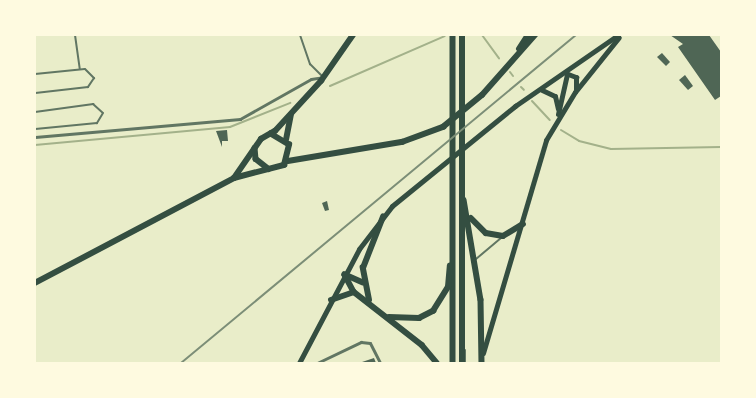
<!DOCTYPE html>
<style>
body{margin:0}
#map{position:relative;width:756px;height:398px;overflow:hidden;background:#e9edc9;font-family:"DM Sans",sans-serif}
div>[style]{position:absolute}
.stream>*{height:2px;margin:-1px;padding:0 1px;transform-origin:1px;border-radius:1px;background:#a3b18a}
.building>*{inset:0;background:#4f6655}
.service>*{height:2px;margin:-1px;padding:0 1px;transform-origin:1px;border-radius:1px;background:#617663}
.minor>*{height:3px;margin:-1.5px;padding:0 1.5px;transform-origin:1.5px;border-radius:1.5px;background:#617663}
.secondary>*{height:5px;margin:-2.5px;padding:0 2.5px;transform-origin:2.5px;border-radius:2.5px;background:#344e41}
.primary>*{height:5.5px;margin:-2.75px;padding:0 2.75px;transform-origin:2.75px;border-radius:2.75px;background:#344e41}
.trunk>*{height:5.5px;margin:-2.75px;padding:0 2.75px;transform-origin:2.75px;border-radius:2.75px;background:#344e41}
.rail>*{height:2px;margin:-1px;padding:0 1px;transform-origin:1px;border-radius:1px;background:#7c8e77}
span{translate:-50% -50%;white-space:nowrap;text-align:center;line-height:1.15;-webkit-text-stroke:5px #fefae0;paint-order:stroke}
.frame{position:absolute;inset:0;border:36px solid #fefae0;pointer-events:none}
</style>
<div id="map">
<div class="stream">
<i style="left:482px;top:35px;width:29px;rotate:54deg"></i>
<i style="left:510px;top:72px;width:5px;rotate:53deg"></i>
<i style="left:330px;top:86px;width:125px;rotate:-23.5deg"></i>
<i style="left:521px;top:87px;width:4px;rotate:45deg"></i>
<i style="left:532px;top:101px;width:26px;rotate:47deg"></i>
<i style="left:561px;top:130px;width:21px;rotate:31deg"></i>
<i style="left:579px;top:141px;width:33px;rotate:14deg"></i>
<i style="left:611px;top:149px;width:110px;rotate:-1deg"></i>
<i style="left:35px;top:145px;width:196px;rotate:-5.3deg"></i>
<i style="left:230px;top:127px;width:65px;rotate:-21.8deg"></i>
</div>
<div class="building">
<i style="clip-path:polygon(670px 35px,709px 35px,721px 52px,721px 96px,715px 100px,678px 47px,683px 44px)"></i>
<i style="clip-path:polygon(662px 53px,670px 62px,666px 66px,657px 57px)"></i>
<i style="clip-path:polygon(685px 75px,693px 86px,688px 90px,679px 80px)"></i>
<i style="clip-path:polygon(227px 130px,228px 141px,222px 141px,222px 147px,216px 131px)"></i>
<i style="clip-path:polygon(327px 201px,329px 210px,325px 211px,322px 203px)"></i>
<i style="clip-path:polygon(374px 358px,376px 363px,359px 363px)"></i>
</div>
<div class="service">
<i style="left:75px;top:35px;width:34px;rotate:82deg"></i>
<i style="left:300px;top:35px;width:31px;rotate:71deg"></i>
<i style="left:310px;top:64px;width:17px;rotate:45deg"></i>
<i style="left:35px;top:74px;width:50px;rotate:-5.7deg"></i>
<i style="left:85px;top:69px;width:13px;rotate:45deg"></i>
<i style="left:94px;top:78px;width:11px;rotate:124deg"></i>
<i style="left:88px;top:87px;width:53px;rotate:173.5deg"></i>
<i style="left:35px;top:112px;width:59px;rotate:-7.9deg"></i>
<i style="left:93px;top:104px;width:13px;rotate:42deg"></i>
<i style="left:103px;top:113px;width:12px;rotate:121deg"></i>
<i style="left:97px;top:123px;width:62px;rotate:174.5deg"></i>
<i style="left:476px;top:259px;width:33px;rotate:-40deg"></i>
<i style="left:465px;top:350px;width:13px;rotate:90deg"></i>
</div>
<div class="minor">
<i style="left:35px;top:137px;width:206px;rotate:-5deg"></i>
<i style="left:240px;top:119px;width:81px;rotate:-29.4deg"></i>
<i style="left:311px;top:79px;width:12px;rotate:-9deg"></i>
<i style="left:317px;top:363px;width:49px;rotate:-25.5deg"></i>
<i style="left:361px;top:342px;width:9px;rotate:6deg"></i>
<i style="left:370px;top:343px;width:22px;rotate:63deg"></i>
</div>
<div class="secondary">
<i style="left:568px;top:74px;width:9px;rotate:21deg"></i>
<i style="left:576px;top:77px;width:12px;rotate:90deg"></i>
<i style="left:542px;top:90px;width:14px;rotate:25deg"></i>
<i style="left:555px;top:96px;width:13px;rotate:77deg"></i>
<i style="left:558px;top:114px;width:41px;rotate:-77.3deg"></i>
<i style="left:483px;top:353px;width:222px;rotate:-73.5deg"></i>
<i style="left:546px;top:140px;width:56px;rotate:-58.9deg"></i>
<i style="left:575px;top:92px;width:70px;rotate:-51.3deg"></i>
<i style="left:299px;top:363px;width:129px;rotate:-62.2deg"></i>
<i style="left:359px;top:249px;width:54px;rotate:-52.5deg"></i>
<i style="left:392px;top:206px;width:159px;rotate:-39.1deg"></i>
<i style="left:515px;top:106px;width:125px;rotate:-34.6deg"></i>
</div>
<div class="primary">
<i style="left:519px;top:49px;width:17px;rotate:-57deg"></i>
<i style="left:286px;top:140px;width:25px;rotate:-79deg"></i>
<i style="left:255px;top:148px;width:11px;rotate:85deg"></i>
<i style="left:256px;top:159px;width:16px;rotate:38deg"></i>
<i style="left:288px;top:161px;width:116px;rotate:-9.5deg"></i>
<i style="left:402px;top:142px;width:44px;rotate:-20.1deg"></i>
<i style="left:443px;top:127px;width:50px;rotate:-39.4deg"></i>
<i style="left:482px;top:95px;width:80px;rotate:-48.5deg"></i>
<i style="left:234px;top:178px;width:47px;rotate:-55.3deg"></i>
<i style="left:261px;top:139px;width:16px;rotate:-30deg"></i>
<i style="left:275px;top:131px;width:68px;rotate:-47.4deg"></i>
<i style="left:321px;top:81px;width:56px;rotate:-55.2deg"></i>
<i style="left:35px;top:283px;width:225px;rotate:-27.8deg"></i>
<i style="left:234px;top:178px;width:52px;rotate:-14.6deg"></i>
<i style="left:284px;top:165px;width:21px;rotate:-76deg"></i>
<i style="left:289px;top:145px;width:21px;rotate:-149deg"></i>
</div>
<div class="trunk">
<i style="left:453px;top:35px;width:328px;rotate:90deg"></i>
<i style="left:464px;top:200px;width:101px;rotate:80.4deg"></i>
<i style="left:481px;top:300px;width:63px;rotate:89.1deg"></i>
<i style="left:471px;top:218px;width:21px;rotate:45deg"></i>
<i style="left:486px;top:233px;width:17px;rotate:10deg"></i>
<i style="left:503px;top:236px;width:23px;rotate:-31deg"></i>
<i style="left:363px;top:283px;width:20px;rotate:-156deg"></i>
<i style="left:345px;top:275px;width:19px;rotate:62deg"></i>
<i style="left:354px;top:292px;width:86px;rotate:37.9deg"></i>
<i style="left:422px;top:345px;width:23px;rotate:50deg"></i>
<i style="left:331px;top:300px;width:24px;rotate:-19deg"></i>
<i style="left:369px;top:300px;width:33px;rotate:-101deg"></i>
<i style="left:363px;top:268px;width:55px;rotate:-68.6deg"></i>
<i style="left:389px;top:317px;width:30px;rotate:2deg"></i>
<i style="left:419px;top:318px;width:16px;rotate:-27deg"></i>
<i style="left:433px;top:311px;width:28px;rotate:-58deg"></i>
<i style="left:448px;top:287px;width:21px;rotate:-85deg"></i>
<i style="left:462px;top:363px;width:328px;rotate:-90deg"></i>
</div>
<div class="rail">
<i style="left:181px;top:363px;width:513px;rotate:-39.71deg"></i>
</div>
<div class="frame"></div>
</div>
